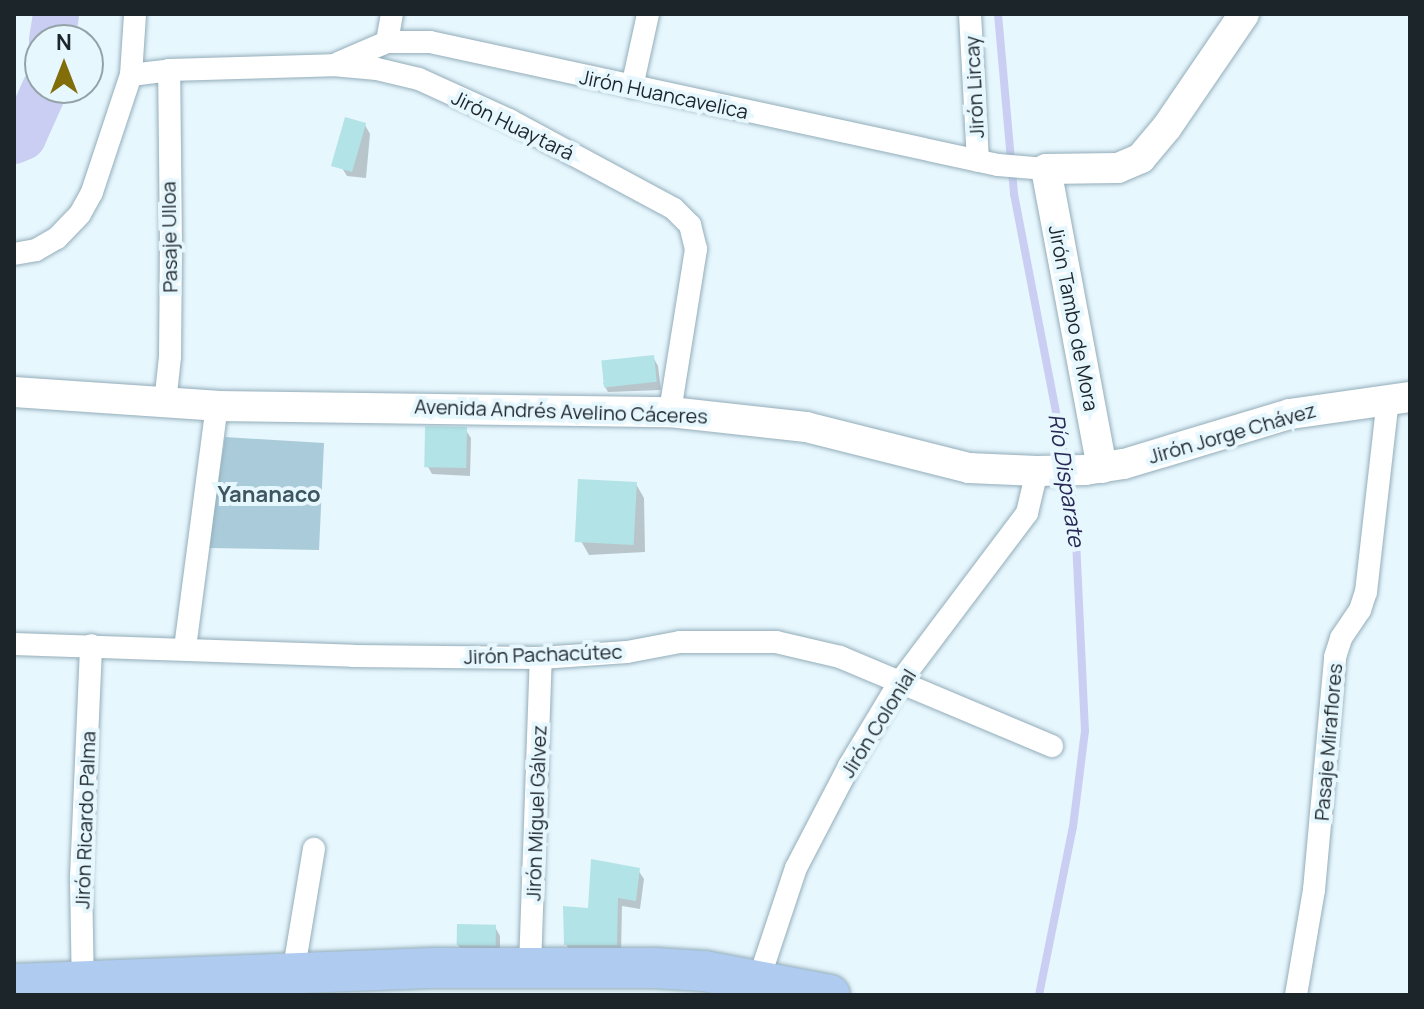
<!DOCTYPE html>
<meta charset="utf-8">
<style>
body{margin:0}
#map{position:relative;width:1424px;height:1009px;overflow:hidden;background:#e7f7fe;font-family:Manrope,sans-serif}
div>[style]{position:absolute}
.green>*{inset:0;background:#aacbda}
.shadow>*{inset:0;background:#0003}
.stream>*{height:8px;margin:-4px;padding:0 4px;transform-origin:4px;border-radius:4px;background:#cacef3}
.river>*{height:46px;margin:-23px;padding:0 23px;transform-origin:23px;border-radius:23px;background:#cacef3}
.building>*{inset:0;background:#b2e3e6;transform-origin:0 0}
.roads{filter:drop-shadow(0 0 2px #93adb9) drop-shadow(0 0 2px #93adb9)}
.street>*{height:22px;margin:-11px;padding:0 11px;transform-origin:11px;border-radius:11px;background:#fff}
.secondary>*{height:30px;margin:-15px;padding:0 15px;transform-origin:15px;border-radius:15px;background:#fff}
.highway>*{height:40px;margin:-20px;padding:0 20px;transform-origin:20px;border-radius:20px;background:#afccf0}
span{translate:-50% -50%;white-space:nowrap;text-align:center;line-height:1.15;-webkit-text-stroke:8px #e7f7fe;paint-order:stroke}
.street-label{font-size:20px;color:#1b252a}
.water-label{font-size:22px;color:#282856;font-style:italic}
.neighbourhood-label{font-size:22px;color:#3e5660;font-weight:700}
.frame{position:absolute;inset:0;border:16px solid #1b252a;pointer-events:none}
.north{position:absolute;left:24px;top:24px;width:80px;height:80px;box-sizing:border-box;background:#e7f7fe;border:2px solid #95a3a9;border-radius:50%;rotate:0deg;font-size:22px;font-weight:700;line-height:32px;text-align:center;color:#1b252a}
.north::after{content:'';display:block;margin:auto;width:28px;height:36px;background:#816d0a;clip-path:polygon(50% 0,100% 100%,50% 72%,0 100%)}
</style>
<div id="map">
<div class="green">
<i style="clip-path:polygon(225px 437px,324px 443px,319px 550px,208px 548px)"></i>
</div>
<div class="shadow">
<i style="clip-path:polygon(365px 125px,370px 134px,366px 178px,347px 176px,342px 168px)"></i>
<i style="clip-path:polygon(653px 357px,658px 366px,661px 390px,608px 392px,603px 383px)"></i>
<i style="clip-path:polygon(465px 429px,471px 438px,470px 476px,432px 474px,427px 465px)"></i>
<i style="clip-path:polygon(636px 484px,644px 498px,645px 552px,589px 555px,581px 541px)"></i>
<i style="clip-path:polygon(638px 870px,644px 879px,640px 909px,622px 906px,621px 953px,571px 953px,566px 944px,590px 910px)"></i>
<i style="clip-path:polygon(495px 927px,500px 936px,500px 953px,463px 953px,458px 945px)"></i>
</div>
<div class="stream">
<i style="left:998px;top:14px;width:181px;rotate:84.9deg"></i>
<i style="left:1014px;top:194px;width:274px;rotate:79.1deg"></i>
<i style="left:1039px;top:995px;width:171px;rotate:-78.6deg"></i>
<i style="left:1073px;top:827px;width:97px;rotate:-82.9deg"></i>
<i style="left:1085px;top:731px;width:216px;rotate:-92.7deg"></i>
<i style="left:1075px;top:515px;width:39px;rotate:-100deg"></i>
</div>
<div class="river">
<i style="left:52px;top:40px;width:26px;rotate:-81deg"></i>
<i style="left:14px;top:141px;width:10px;rotate:-24deg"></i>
<i style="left:23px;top:137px;width:54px;rotate:-65.8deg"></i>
</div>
<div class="building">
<i style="left:345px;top:117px;width:22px;height:51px;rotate:16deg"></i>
<i style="left:654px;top:355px;width:27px;height:53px;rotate:84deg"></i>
<i style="left:467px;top:427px;width:41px;height:42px;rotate:91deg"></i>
<i style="left:578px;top:479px;width:59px;height:63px;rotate:3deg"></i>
<i style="clip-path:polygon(591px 859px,640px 868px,636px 901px,618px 898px,617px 945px,564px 945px,563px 906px,588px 908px)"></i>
<i style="left:457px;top:924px;width:39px;height:21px;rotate:1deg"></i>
</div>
<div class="roads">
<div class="street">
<i style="left:970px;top:14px;width:147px;rotate:86.9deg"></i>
<i style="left:387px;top:42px;width:28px;rotate:-80deg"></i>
<i style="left:338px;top:63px;width:53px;rotate:-23.2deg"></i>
<i style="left:387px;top:42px;width:43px"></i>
<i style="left:430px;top:42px;width:581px;rotate:12.22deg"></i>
<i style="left:998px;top:165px;width:48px;rotate:4.8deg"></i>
<i style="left:131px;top:75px;width:38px;rotate:-7deg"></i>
<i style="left:169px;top:70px;width:164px;rotate:-1.7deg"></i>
<i style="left:333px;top:65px;width:44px;rotate:5.2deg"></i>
<i style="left:377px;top:69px;width:43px;rotate:13.4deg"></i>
<i style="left:419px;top:79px;width:99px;rotate:24.5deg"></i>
<i style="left:509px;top:120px;width:187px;rotate:28.3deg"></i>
<i style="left:674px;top:209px;width:23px;rotate:45deg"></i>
<i style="left:690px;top:225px;width:25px;rotate:76deg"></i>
<i style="left:696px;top:249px;width:165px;rotate:99.1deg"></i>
<i style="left:632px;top:87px;width:75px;rotate:-77.6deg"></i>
<i style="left:14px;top:254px;width:22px;rotate:-10deg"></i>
<i style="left:36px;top:250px;width:24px;rotate:-30deg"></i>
<i style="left:57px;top:238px;width:33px;rotate:-46deg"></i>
<i style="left:80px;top:214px;width:25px;rotate:-61deg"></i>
<i style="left:92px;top:192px;width:123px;rotate:-71.6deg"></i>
<i style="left:131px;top:75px;width:61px;rotate:-86.2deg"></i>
<i style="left:165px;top:403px;width:46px;rotate:-83.8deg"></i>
<i style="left:170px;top:357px;width:109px;rotate:-89.5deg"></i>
<i style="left:171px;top:248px;width:178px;rotate:-90.6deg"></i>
<i style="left:14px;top:644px;width:339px;rotate:2deg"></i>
<i style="left:353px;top:656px;width:188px;rotate:0.6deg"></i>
<i style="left:541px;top:658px;width:86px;rotate:-4deg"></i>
<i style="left:627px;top:652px;width:54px;rotate:-10.7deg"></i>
<i style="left:680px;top:642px;width:96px"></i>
<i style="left:776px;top:642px;width:66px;rotate:13.2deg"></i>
<i style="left:840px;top:657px;width:230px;rotate:22.8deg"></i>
<i style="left:185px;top:648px;width:244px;rotate:-82.5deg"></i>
<i style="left:530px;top:967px;width:309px;rotate:-88deg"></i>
<i style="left:293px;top:974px;width:127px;rotate:-80.5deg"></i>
<i style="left:756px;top:988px;width:126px;rotate:-71.6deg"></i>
<i style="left:796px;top:868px;width:115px;rotate:-62.5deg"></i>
<i style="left:849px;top:766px;width:97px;rotate:-58.9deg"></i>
<i style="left:899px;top:683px;width:213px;rotate:-53deg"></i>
<i style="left:1027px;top:513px;width:43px;rotate:-76.6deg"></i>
<i style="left:83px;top:992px;width:115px;rotate:-91deg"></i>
<i style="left:81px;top:877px;width:232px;rotate:-87.5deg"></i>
<i style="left:1296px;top:995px;width:107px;rotate:-80.3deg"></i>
<i style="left:1314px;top:890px;width:234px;rotate:-84.8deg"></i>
<i style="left:1335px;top:657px;width:20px;rotate:-72deg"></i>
<i style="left:1341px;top:638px;width:34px;rotate:-56deg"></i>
<i style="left:1360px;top:610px;width:19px;rotate:-72deg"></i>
<i style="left:1366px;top:592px;width:193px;rotate:-83.5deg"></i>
</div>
<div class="secondary">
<i style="left:14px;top:392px;width:203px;rotate:3.9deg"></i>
<i style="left:217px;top:406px;width:453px;rotate:0.8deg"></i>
<i style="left:670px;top:412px;width:137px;rotate:6.3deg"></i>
<i style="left:806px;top:427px;width:168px;rotate:14.1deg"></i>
<i style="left:969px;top:468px;width:68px;rotate:2.5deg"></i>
<i style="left:1037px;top:471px;width:48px;rotate:-1.2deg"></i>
<i style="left:1085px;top:470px;width:39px;rotate:-9deg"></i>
<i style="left:1124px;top:464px;width:173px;rotate:-16.8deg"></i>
<i style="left:1290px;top:414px;width:121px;rotate:-8.1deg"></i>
<i style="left:1102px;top:468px;width:304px;rotate:-100.6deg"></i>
<i style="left:1046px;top:169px;width:72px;rotate:-0.8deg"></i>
<i style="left:1118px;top:168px;width:25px;rotate:-23deg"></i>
<i style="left:1141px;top:158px;width:40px;rotate:-50deg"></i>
<i style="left:1167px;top:127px;width:137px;rotate:-55.7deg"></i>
</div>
<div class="highway">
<i style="left:14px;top:984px;width:424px;rotate:-2.2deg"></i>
<i style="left:438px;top:968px;width:217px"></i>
<i style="left:655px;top:968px;width:49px;rotate:3.5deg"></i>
<i style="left:704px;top:971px;width:128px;rotate:10.8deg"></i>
</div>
</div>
<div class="street-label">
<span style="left:974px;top:87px;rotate:-93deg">Jirón Lircay</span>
<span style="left:664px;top:94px;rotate:12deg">Jirón Huancavelica</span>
<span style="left:513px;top:125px;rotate:26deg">Jirón Huaytará</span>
<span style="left:169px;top:237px;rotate:-91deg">Pasaje Ulloa</span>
<span style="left:1074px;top:318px;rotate:79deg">Jirón Tambo de Mora</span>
<span style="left:561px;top:411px;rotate:2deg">Avenida Andrés Avelino Cáceres</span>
<span style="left:1232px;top:433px;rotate:-16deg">Jirón Jorge Chávez</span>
<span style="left:543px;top:654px;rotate:-2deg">Jirón Pachacútec</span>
<span style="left:878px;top:723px;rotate:-58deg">Jirón Colonial</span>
<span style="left:1328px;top:742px;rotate:-85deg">Pasaje Miraflores</span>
<span style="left:536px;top:813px;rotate:-88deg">Jirón Miguel Gálvez</span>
<span style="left:85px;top:820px;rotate:-88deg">Jirón Ricardo Palma</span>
</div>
<div class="water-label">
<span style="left:1066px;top:480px;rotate:81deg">Río Disparate</span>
</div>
<div class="neighbourhood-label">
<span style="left:269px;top:495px">Yananaco</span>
</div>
<div class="frame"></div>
<div class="north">N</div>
</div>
